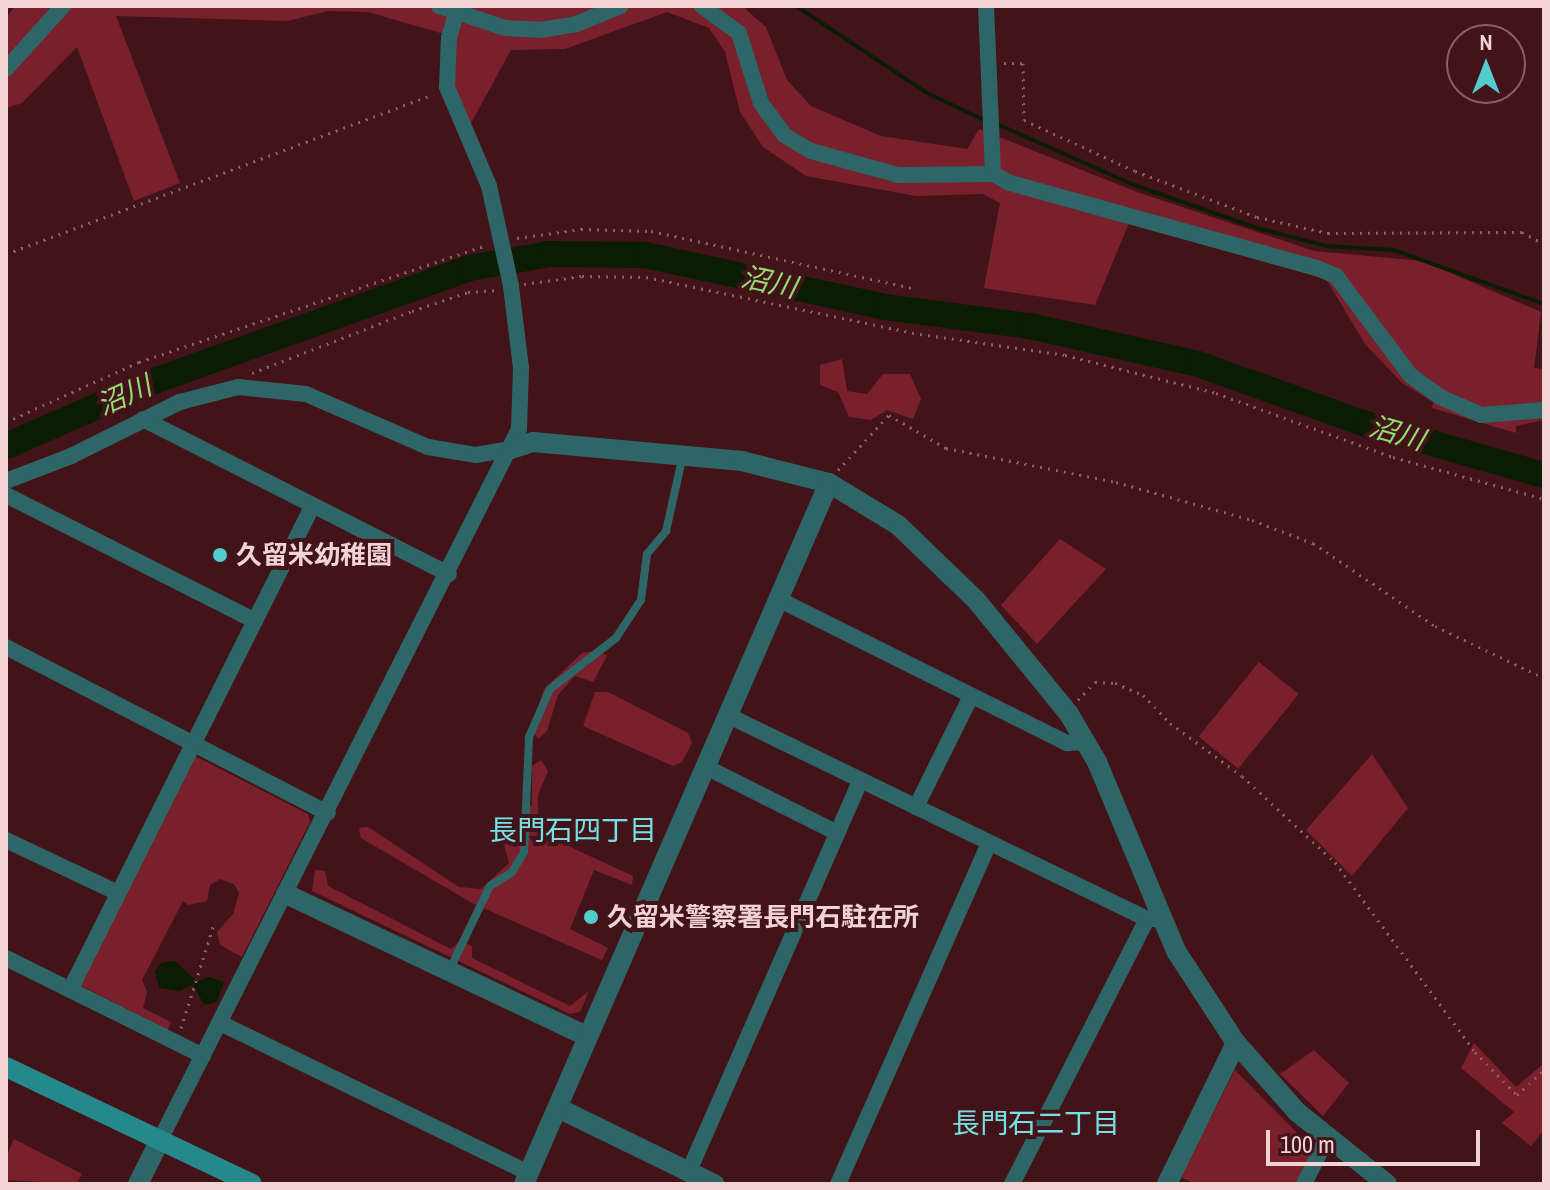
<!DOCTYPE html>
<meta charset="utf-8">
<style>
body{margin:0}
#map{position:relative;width:1550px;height:1190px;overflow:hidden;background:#421419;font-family:"Archivo Narrow","Noto Sans JP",sans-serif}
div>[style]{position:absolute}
.green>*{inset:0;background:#7a1f2c;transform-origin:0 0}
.water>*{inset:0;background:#0b1c04}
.stream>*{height:4px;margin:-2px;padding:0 2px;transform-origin:2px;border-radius:2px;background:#0b1c04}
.river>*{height:26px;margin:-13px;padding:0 13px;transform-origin:13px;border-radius:13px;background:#0b1c04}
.path>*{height:3px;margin-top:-1.5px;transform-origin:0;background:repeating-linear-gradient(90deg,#896164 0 2px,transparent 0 8px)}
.service>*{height:8px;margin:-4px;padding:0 4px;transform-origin:4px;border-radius:4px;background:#2e6667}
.minor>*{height:16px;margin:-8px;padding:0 8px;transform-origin:8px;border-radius:8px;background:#2e6667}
.tertiary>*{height:20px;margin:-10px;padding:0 10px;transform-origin:10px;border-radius:10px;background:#2e6667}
.secondary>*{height:20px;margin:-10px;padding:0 10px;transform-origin:10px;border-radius:10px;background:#25898b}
.dots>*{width:22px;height:22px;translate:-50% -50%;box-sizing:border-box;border:4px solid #421419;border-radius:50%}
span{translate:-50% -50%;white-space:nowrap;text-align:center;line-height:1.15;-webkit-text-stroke:8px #421419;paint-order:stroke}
.poi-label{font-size:26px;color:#f2d3d3;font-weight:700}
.left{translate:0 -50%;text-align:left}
.water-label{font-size:28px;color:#93de72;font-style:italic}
.neighbourhood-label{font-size:28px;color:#75e1e3}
.frame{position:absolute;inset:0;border:8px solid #f2d3d3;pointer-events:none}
.north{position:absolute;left:1446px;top:24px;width:80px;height:80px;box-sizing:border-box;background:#421419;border:2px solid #886063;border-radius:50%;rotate:0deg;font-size:22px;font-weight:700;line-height:32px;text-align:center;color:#f2d3d3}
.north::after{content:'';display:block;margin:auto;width:28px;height:36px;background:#52cdcf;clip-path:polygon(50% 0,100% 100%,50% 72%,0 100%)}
.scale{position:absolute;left:1266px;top:1130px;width:214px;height:36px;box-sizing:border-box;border:4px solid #f2d3d3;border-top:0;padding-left:10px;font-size:24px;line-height:28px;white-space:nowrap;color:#f2d3d3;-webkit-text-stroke:6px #421419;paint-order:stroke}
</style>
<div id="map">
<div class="green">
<i style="clip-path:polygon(15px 6px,742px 6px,766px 27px,787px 80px,811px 106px,881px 136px,967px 149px,979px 129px,1137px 192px,1314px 251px,1423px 261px,1541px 312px,1534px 368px,1544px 369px,1544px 420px,1516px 426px,1516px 433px,1432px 408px,1433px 402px,1402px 383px,1365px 344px,1326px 279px,1129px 223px,1095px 305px,984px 288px,1000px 203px,983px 194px,916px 196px,806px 176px,763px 147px,740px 112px,725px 52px,709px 28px,667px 12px,565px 49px,511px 50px,470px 125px,453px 81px,444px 34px,368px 12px,328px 11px,287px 21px,116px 16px,180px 183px,134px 201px,77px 47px,22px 103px,6px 108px,6px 18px)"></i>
<i style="clip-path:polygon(842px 359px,847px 391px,867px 394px,883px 374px,910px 374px,921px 399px,913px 419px,887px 410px,871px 420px,849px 417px,838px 392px,820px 385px,820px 365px)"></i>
<i style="clip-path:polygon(1060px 539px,1106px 569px,1037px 644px,1001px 605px)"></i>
<i style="clip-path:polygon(599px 650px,607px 656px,593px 682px,575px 676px,558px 695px,547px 731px,538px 739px,531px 729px,544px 689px,582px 653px)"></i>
<i style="left:1259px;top:662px;width:51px;height:96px;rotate:39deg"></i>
<i style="clip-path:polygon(595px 692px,608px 692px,688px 733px,692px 743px,682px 762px,673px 766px,583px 726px)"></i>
<i style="clip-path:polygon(1372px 754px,1408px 808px,1352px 876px,1306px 830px)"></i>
<i style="clip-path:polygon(195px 756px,308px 814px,310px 822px,242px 957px,220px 945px,217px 932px,233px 914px,239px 893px,234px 884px,220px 879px,210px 885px,207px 901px,188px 905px,183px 901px,142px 980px,147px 992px,143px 1008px,171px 1022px,168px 1030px,80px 985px)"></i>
<i style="clip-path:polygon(541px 760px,548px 771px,538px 795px,538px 832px,633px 876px,632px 885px,594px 870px,570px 929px,608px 948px,602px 960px,474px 904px,361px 838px,359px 828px,368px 827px,459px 887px,481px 889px,509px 863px,504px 844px,532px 804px,532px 766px)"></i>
<i style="clip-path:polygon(315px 870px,325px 871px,328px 886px,451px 949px,460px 941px,472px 946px,472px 958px,570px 1006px,589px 991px,580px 1012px,570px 1014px,312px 891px)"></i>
<i style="clip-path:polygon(1474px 1043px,1516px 1087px,1544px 1063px,1544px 1130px,1531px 1146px,1502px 1123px,1514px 1112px,1461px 1068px)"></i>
<i style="clip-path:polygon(1314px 1050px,1349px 1083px,1323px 1116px,1280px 1074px)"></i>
<i style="clip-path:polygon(1235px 1070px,1313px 1149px,1296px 1184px,1195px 1184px,1181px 1177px)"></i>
<i style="clip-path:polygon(14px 1139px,82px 1174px,76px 1184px,6px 1180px,6px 1158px)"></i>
</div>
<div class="water">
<i style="clip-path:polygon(175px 961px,197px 981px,209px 977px,224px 982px,217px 1002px,204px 1005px,193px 984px,180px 991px,159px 988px,155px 971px,161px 963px)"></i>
</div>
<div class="stream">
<i style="left:796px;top:6px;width:157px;rotate:33.6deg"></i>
<i style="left:927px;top:93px;width:68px;rotate:25.4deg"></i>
<i style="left:997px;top:124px;width:150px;rotate:24deg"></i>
<i style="left:1134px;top:185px;width:130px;rotate:19.3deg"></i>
<i style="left:1257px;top:228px;width:71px;rotate:14.6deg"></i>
<i style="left:1326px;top:246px;width:68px;rotate:3.4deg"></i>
<i style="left:1394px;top:250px;width:159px;rotate:19.8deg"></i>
</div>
<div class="river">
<i style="left:6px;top:446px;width:165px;rotate:-23.6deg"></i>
<i style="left:157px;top:380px;width:331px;rotate:-19.7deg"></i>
<i style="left:469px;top:268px;width:81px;rotate:-9.9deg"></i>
<i style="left:549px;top:254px;width:96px;rotate:0.6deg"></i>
<i style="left:645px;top:255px;width:246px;rotate:12.2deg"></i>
<i style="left:885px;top:307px;width:146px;rotate:7.5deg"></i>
<i style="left:1030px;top:326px;width:172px;rotate:12.7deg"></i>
<i style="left:1198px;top:364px;width:181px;rotate:19.7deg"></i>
<i style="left:1368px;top:425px;width:183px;rotate:15.9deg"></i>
</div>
<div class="path">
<i style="left:1004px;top:63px;width:19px"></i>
<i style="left:1023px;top:63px;width:57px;rotate:89deg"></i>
<i style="left:1024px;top:120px;width:122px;rotate:24.7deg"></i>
<i style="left:1135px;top:171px;width:130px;rotate:20.7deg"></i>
<i style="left:1257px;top:217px;width:73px;rotate:12.7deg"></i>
<i style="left:1328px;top:233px;width:194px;rotate:-0.3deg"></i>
<i style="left:1522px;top:232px;width:25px;rotate:29deg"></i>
<i style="left:517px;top:238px;width:65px;rotate:-8deg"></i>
<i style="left:581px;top:229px;width:70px;rotate:1.6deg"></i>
<i style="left:651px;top:231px;width:268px;rotate:12.3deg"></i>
<i style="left:6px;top:254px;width:456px;rotate:-20.5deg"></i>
<i style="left:524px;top:284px;width:59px;rotate:-7.9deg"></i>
<i style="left:582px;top:276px;width:64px;rotate:0.9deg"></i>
<i style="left:646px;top:277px;width:280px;rotate:11.8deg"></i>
<i style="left:920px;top:334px;width:147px;rotate:8.2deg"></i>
<i style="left:1065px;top:355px;width:156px;rotate:14.1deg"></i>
<i style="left:1216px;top:393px;width:188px;rotate:19.9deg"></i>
<i style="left:1393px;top:457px;width:157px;rotate:15.5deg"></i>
<i style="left:252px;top:373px;width:172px;rotate:-21.2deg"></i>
<i style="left:412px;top:311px;width:59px;rotate:-18.7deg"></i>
<i style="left:468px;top:292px;width:30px;rotate:-4deg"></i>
<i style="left:6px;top:422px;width:146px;rotate:-24.3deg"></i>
<i style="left:139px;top:362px;width:366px;rotate:-18.6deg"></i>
<i style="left:838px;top:470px;width:75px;rotate:-47.2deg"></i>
<i style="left:889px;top:415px;width:66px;rotate:30.1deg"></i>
<i style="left:946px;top:448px;width:173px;rotate:11.3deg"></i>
<i style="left:1116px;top:482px;width:141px;rotate:15.6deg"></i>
<i style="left:1252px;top:520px;width:65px;rotate:20.7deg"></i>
<i style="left:1313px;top:543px;width:148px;rotate:34.2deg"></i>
<i style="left:1435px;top:626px;width:121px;rotate:25.5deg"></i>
<i style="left:1078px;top:700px;width:25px;rotate:-47deg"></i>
<i style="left:1095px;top:682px;width:20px;rotate:3deg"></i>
<i style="left:1115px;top:683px;width:30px;rotate:23deg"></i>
<i style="left:1143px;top:695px;width:39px;rotate:46deg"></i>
<i style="left:1170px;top:723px;width:89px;rotate:36.4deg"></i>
<i style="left:1242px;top:776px;width:127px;rotate:42.8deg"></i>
<i style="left:1335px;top:862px;width:236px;rotate:53.6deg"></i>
<i style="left:1475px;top:1052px;width:60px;rotate:45.7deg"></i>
<i style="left:1517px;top:1095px;width:37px;rotate:-43deg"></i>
<i style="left:181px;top:1028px;width:112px;rotate:-72.4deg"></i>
</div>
<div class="service">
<i style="left:450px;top:969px;width:92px;rotate:-64.3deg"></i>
<i style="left:490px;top:886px;width:26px;rotate:-32deg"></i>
<i style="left:512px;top:872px;width:23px;rotate:-59deg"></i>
<i style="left:524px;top:852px;width:115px;rotate:-87.5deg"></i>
<i style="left:529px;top:737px;width:52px;rotate:-66.4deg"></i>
<i style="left:550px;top:689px;width:83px;rotate:-37.7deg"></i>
<i style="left:616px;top:638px;width:45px;rotate:-56.7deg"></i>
<i style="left:641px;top:600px;width:46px;rotate:-82.6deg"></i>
<i style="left:647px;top:554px;width:30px;rotate:-50deg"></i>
<i style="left:666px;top:531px;width:78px;rotate:-77.4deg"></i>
</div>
<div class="minor">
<i style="left:439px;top:6px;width:70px;rotate:18.4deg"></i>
<i style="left:505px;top:28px;width:35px;rotate:3deg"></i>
<i style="left:540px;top:30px;width:36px;rotate:-9deg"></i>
<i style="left:576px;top:24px;width:48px;rotate:-21.8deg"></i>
<i style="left:702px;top:6px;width:46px;rotate:36.1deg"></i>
<i style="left:739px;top:33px;width:73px;rotate:72.6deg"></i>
<i style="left:761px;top:103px;width:39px;rotate:54deg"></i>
<i style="left:784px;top:135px;width:31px;rotate:31deg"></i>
<i style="left:811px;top:151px;width:90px;rotate:15.4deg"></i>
<i style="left:898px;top:175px;width:95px;rotate:-0.6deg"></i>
<i style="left:993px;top:174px;width:19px;rotate:28deg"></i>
<i style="left:1010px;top:183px;width:319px;rotate:15.5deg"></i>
<i style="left:1317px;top:268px;width:21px;rotate:23deg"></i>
<i style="left:1336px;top:276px;width:124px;rotate:53.2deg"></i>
<i style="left:1410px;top:375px;width:37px;rotate:36deg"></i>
<i style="left:1440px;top:397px;width:45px;rotate:23.7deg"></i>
<i style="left:1481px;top:415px;width:63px;rotate:-4.5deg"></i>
<i style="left:986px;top:6px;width:168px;rotate:87.6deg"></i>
<i style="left:6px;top:69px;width:85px;rotate:-47.9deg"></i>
<i style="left:143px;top:419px;width:343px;rotate:26.9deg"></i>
<i style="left:6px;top:481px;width:70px;rotate:-21deg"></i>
<i style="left:71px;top:456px;width:122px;rotate:-26.4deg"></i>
<i style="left:180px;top:402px;width:60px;rotate:-14.5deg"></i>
<i style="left:238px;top:387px;width:68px;rotate:5.9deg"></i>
<i style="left:306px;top:394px;width:133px;rotate:23.5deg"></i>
<i style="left:428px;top:447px;width:49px;rotate:9.5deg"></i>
<i style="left:476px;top:455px;width:36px;rotate:-10deg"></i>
<i style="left:6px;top:495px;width:279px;rotate:26.8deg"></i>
<i style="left:778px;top:599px;width:323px;rotate:26.5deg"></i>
<i style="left:1067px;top:743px;width:20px;rotate:-3deg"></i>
<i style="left:6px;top:647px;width:362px;rotate:27.3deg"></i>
<i style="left:727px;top:715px;width:467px;rotate:25.9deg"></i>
<i style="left:1147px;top:919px;width:13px"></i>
<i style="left:704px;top:766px;width:149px;rotate:26.7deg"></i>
<i style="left:916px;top:807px;width:124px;rotate:-63.6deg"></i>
<i style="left:6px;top:840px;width:124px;rotate:25.3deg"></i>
<i style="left:6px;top:958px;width:220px;rotate:26.4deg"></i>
<i style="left:71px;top:988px;width:540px;rotate:-63.39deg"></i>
<i style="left:220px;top:1023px;width:343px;rotate:25.9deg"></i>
<i style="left:160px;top:1140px;width:796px;rotate:-63.21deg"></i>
<i style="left:519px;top:429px;width:61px;rotate:-88.1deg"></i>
<i style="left:521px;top:368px;width:83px;rotate:-97deg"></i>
<i style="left:511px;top:286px;width:102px;rotate:-102.4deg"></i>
<i style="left:489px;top:186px;width:108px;rotate:-113deg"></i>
<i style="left:447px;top:87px;width:49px;rotate:-87.7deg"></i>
<i style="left:449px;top:38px;width:29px;rotate:-74deg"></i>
<i style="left:689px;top:1171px;width:427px;rotate:-66.3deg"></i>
<i style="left:838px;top:1184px;width:373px;rotate:-66.1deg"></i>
<i style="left:1012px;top:1184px;width:297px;rotate:-63deg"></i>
<i style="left:1304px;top:1184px;width:51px;rotate:-63.4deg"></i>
</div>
<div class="tertiary">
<i style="left:511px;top:449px;width:23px;rotate:-18deg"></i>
<i style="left:533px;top:442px;width:210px;rotate:5.2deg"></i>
<i style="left:742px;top:461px;width:90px;rotate:14.2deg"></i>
<i style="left:829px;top:483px;width:81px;rotate:31.3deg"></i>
<i style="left:898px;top:525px;width:108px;rotate:43.9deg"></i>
<i style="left:976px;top:600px;width:147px;rotate:50.8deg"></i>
<i style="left:1069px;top:714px;width:56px;rotate:59.7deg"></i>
<i style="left:1097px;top:762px;width:205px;rotate:67.3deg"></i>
<i style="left:1176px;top:951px;width:110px;rotate:56.9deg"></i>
<i style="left:1236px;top:1043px;width:92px;rotate:48.5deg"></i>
<i style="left:1297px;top:1112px;width:115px;rotate:38.7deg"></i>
<i style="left:286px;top:894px;width:332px;rotate:25.3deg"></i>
<i style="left:558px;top:1108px;width:174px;rotate:26deg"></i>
<i style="left:138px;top:1184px;width:49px;rotate:-63.4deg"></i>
<i style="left:524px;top:1184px;width:764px;rotate:-66.49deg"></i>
<i style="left:1167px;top:1184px;width:157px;rotate:-63.9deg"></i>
</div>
<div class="secondary">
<i style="left:6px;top:1067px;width:272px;rotate:25.4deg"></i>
</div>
<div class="dots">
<i style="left:220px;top:555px;background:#52cdcf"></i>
<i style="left:591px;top:917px;background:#52cdcf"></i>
</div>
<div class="poi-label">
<span class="left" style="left:236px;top:555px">久留米幼稚園</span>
<span class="left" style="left:607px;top:917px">久留米警察署長門石駐在所</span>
</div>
<div class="water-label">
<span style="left:769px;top:282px;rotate:12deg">沼川</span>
<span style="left:124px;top:395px;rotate:-24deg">沼川</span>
<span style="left:1397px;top:433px;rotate:16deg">沼川</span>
</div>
<div class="neighbourhood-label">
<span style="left:573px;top:830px">長門石四丁目</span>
<span style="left:1036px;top:1123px">長門石二丁目</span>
</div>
<div class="frame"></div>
<div class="north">N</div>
<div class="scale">100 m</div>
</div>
